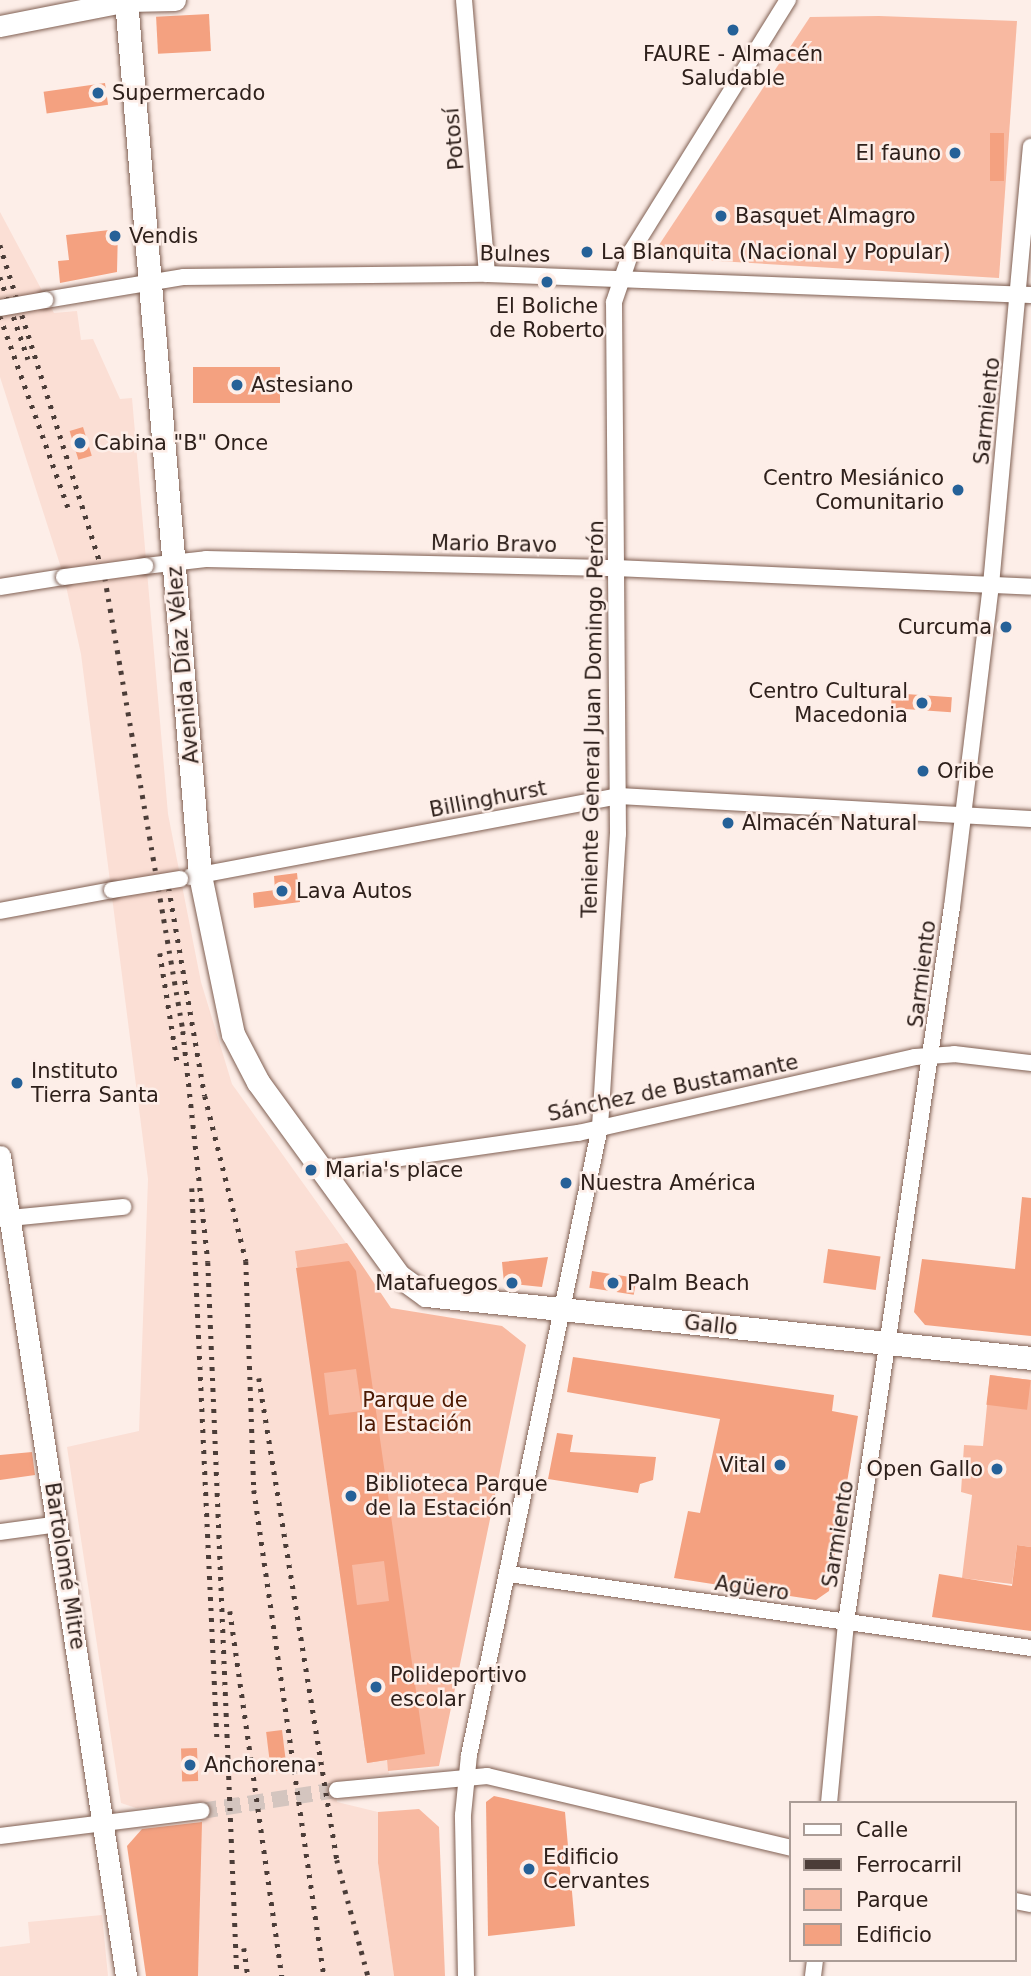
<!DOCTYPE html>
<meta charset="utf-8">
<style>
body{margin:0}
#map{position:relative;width:1031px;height:1976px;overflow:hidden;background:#fdeee8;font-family:"DejaVu Sans",sans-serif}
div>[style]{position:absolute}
.built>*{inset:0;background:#fbdfd5}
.green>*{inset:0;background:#f8b9a1}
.building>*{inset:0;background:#f4a180;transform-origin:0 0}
.minor-tunnel>*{height:16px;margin-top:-8px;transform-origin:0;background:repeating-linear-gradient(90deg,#d4c5bf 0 16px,transparent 0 24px)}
.roads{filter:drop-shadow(0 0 2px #806053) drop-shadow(0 0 2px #806053)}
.minor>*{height:16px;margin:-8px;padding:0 8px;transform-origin:8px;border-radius:8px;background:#fff}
.tertiary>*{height:21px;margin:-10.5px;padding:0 10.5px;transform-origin:10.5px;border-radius:10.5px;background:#fff}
.secondary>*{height:23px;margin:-11.5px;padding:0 11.5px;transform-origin:11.5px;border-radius:11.5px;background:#fff}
.rail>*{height:4.5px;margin-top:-2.25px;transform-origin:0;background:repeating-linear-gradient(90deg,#4b3d38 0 3.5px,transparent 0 10.5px)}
.bridges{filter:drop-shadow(0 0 2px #806053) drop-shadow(0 0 2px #806053)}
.minor-bridge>*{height:16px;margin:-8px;padding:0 8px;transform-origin:8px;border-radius:8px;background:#fff}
.dots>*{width:19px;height:19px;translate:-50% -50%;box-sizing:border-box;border:4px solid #fdeee8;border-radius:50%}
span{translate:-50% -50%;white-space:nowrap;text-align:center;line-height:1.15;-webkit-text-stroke:5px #fdeee8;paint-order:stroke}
.poi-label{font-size:21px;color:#2e201b}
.left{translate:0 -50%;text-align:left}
.right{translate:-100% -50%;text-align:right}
.street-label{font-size:21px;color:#2e201b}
.park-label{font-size:21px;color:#4c1902}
.legend{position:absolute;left:789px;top:1801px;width:228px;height:161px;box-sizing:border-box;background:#fdeee8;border:2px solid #aa9c96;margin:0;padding:9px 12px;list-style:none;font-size:21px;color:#2e201b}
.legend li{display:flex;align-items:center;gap:14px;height:35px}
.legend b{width:35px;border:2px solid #aa9c96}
</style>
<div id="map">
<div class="built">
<i style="clip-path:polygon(0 212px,54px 313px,77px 311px,81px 340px,93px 339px,120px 399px,132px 398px,168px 814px,201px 982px,232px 1084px,346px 1243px,295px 1251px,367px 1762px,387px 1760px,389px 1774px,335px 1782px,337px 1802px,378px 1812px,378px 1863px,394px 1976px,198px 1976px,201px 1802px,136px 1808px,121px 1803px,67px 1447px,139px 1431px,148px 1179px,81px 654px,64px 577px,0 377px)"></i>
<i style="clip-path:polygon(102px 1915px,108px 1976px,0 1976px,0 1947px,30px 1943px,28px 1922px)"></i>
</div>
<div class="green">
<i style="clip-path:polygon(879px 16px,1017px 21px,999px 278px,651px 257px,810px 17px)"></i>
<i style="clip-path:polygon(347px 1243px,391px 1308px,502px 1326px,526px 1345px,439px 1766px,388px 1771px,387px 1760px,367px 1763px,295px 1251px)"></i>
<i style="clip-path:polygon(990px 1375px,1031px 1380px,1031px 1547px,1017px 1545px,1012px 1584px,962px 1578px,972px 1495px,961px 1492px,964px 1445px,983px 1446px)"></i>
<i style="clip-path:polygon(419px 1809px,439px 1827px,445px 1976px,394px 1976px,378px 1863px,378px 1812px)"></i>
</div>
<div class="building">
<i style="left:209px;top:14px;width:37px;height:53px;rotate:87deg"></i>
<i style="left:105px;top:83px;width:22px;height:62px;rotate:82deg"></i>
<i style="left:990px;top:133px;width:14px;height:48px"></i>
<i style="clip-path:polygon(118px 229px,117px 272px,60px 283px,58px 261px,69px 260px,66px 235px)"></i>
<i style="left:280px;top:367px;width:36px;height:87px;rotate:90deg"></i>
<i style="left:83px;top:427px;width:30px;height:14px;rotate:73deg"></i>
<i style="left:892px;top:693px;width:60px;height:15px;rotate:4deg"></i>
<i style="clip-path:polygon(297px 873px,300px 902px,254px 908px,253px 893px,275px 890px,274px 876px)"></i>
<i style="clip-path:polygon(1022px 1197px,1031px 1198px,1031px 1336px,925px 1325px,914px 1312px,922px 1259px,1015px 1269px)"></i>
<i style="left:828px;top:1249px;width:53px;height:34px;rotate:8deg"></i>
<i style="clip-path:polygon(548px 1257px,542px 1287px,504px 1283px,502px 1262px)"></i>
<i style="clip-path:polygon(evenodd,349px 1261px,356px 1271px,425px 1754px,367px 1763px,296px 1268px,349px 1261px,356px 1369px,362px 1411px,329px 1415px,324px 1373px,356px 1369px,349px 1261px,384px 1561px,389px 1601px,357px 1605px,352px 1565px,384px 1561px)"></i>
<i style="left:592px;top:1271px;width:45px;height:17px;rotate:9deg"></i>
<i style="clip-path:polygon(573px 1357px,834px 1395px,832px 1411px,858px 1416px,829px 1591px,816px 1600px,674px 1578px,688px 1511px,700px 1513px,720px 1419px,567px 1392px)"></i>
<i style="left:990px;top:1375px;width:41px;height:30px;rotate:7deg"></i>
<i style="clip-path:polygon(557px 1433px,573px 1435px,570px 1452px,656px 1457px,653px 1480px,640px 1484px,638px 1493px,548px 1479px)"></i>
<i style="clip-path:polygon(32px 1452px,35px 1475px,0 1480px,0 1455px)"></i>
<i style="clip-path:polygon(1017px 1545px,1031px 1547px,1031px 1631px,932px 1617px,939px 1574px,1012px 1586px)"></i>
<i style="left:282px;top:1730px;width:40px;height:16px;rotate:83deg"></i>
<i style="left:197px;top:1748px;width:33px;height:16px;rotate:88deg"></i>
<i style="clip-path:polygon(494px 1796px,565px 1812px,575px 1926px,488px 1936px,486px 1802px)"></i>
<i style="clip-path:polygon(202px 1822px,198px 1976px,146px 1976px,127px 1846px,142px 1829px)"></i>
</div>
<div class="minor-tunnel">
<i style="left:201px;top:1811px;width:138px;rotate:-8.8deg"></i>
</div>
<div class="roads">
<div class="minor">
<i style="left:464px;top:0;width:275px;rotate:85.2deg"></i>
<i style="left:45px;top:300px;width:141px;rotate:-9.4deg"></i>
<i style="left:184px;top:277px;width:303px;rotate:-0.6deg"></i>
<i style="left:487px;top:274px;width:544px;rotate:2.21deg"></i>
<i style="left:145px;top:566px;width:61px;rotate:-6.5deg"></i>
<i style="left:206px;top:559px;width:412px;rotate:1.3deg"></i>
<i style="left:618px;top:568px;width:413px;rotate:2.6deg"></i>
<i style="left:0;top:587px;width:65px;rotate:-8.9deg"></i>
<i style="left:190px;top:877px;width:436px;rotate:-10.7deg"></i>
<i style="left:618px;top:796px;width:414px;rotate:3.2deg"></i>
<i style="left:0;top:911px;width:114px;rotate:-10.6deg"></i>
<i style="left:324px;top:1169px;width:257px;rotate:-8.1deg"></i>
<i style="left:578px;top:1133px;width:345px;rotate:-12.7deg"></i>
<i style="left:915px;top:1057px;width:39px;rotate:-4deg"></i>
<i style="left:954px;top:1054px;width:78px;rotate:6.7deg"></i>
<i style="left:0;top:1219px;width:124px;rotate:-5.6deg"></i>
<i style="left:0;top:1532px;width:60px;rotate:-7.7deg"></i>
<i style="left:509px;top:1574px;width:527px;rotate:8.07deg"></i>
<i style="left:337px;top:1790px;width:151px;rotate:-5.3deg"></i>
<i style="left:487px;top:1776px;width:312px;rotate:13.3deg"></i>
<i style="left:829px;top:1803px;width:182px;rotate:-84.6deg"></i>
<i style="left:846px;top:1622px;width:723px;rotate:-81.57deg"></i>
<i style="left:952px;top:907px;width:324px;rotate:-83.1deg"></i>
<i style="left:991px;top:585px;width:440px;rotate:-84.8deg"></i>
<i style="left:0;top:1836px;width:203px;rotate:-7.1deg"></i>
<i style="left:1015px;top:1901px;width:16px;rotate:11deg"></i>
<i style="left:466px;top:1976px;width:161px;rotate:-91.1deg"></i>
<i style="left:463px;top:1815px;width:60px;rotate:-84.3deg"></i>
<i style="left:469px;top:1755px;width:642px;rotate:-78.22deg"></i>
<i style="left:600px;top:1127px;width:294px;rotate:-86.5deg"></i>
<i style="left:618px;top:834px;width:532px;rotate:-90.43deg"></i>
<i style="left:614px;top:302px;width:53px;rotate:-71.2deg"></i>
<i style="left:631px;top:252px;width:297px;rotate:-58.1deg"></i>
<i style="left:813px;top:1976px;width:16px;rotate:-83deg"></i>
</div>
<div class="tertiary">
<i style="left:0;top:26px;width:129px;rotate:-11.1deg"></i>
<i style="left:127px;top:1px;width:48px;rotate:-1.2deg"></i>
<i style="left:0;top:1156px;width:830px;rotate:81.26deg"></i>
</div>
<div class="secondary">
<i style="left:126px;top:0;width:878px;rotate:85.17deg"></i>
<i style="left:200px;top:875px;width:162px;rotate:78.3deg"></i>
<i style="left:233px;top:1034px;width:54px;rotate:62.5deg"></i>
<i style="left:258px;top:1082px;width:238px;rotate:54deg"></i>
<i style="left:398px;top:1275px;width:34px;rotate:36deg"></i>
<i style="left:426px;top:1295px;width:608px;rotate:5.94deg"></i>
</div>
</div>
<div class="rail">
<i style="left:0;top:245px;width:349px;rotate:72.5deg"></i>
<i style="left:105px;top:578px;width:460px;rotate:80.2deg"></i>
<i style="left:183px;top:1031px;width:232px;rotate:83.8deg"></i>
<i style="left:208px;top:1262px;width:715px;rotate:87.67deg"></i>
<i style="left:0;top:277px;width:87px;rotate:71.1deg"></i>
<i style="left:0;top:316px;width:203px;rotate:70.4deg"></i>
<i style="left:167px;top:877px;width:222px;rotate:80.2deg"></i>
<i style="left:205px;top:1096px;width:170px;rotate:76deg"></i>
<i style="left:246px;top:1261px;width:229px;rotate:88deg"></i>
<i style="left:254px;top:1490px;width:491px;rotate:81.8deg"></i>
<i style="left:160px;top:953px;width:115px;rotate:81deg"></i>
<i style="left:192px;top:1188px;width:550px;rotate:87.39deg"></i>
<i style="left:259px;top:1378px;width:488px;rotate:80.8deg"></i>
<i style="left:337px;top:1860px;width:120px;rotate:75deg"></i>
<i style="left:230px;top:1611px;width:369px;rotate:81.9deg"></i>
<i style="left:244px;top:1948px;width:28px;rotate:82deg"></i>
</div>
<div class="bridges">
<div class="minor-bridge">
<i style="left:0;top:308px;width:46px;rotate:-10.1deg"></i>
<i style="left:64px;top:577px;width:82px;rotate:-7.7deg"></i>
<i style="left:112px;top:890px;width:69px;rotate:-9.2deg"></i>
</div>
</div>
<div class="dots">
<i style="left:733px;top:30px;background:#256198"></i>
<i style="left:98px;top:93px;background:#256198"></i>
<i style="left:955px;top:153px;background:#256198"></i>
<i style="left:721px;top:216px;background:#256198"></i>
<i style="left:115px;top:236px;background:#256198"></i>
<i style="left:587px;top:252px;background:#256198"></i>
<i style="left:547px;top:282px;background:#256198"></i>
<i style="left:237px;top:385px;background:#256198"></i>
<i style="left:80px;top:443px;background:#256198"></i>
<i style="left:958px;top:490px;background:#256198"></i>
<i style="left:1006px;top:627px;background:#256198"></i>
<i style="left:922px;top:703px;background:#256198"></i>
<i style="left:923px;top:771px;background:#256198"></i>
<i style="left:728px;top:823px;background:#256198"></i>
<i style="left:282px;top:891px;background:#256198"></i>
<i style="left:17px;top:1083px;background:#256198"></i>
<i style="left:311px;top:1170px;background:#256198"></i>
<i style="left:566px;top:1183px;background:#256198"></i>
<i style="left:512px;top:1283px;background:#256198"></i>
<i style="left:613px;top:1283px;background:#256198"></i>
<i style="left:780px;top:1465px;background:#256198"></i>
<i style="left:997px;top:1469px;background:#256198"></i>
<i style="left:351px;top:1496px;background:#256198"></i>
<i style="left:376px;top:1687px;background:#256198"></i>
<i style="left:190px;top:1765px;background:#256198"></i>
<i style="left:529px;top:1869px;background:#256198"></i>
</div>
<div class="poi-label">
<span style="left:733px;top:66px">FAURE - Almacén<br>Saludable</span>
<span class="left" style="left:112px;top:93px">Supermercado</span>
<span class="right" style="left:941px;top:153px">El fauno</span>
<span class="left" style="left:735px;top:216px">Basquet Almagro</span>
<span class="left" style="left:129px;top:236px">Vendis</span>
<span class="left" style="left:601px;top:252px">La Blanquita (Nacional y Popular)</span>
<span style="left:547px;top:318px">El Boliche<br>de Roberto</span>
<span class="left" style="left:251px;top:385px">Astesiano</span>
<span class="left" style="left:94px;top:443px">Cabina "B" Once</span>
<span class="right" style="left:944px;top:490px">Centro Mesiánico<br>Comunitario</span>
<span class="right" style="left:992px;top:627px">Curcuma</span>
<span class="right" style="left:908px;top:703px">Centro Cultural<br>Macedonia</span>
<span class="left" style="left:937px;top:771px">Oribe</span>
<span class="left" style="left:742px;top:823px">Almacén Natural</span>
<span class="left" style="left:296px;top:891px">Lava Autos</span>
<span class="left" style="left:31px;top:1083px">Instituto<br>Tierra Santa</span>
<span class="left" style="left:325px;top:1170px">Maria's place</span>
<span class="left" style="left:580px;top:1183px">Nuestra América</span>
<span class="right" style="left:498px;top:1283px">Matafuegos</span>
<span class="left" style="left:627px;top:1283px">Palm Beach</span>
<span class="right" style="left:766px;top:1465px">Vital</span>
<span class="right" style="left:983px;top:1469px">Open Gallo</span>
<span class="left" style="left:365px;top:1496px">Biblioteca Parque<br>de la Estación</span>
<span class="left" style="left:390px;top:1687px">Polideportivo<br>escolar</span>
<span class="left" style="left:204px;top:1765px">Anchorena</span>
<span class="left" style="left:543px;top:1869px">Edificio<br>Cervantes</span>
</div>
<div class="street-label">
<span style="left:454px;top:139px;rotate:-95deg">Potosí</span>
<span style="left:515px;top:254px;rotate:1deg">Bulnes</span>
<span style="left:987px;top:411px;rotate:-84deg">Sarmiento</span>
<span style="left:494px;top:544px;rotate:1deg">Mario Bravo</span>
<span style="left:183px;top:665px;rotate:-95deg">Avenida Díaz Vélez</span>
<span style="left:593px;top:719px;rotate:-89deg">Teniente General Juan Domingo Perón</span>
<span style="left:488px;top:799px;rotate:-11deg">Billinghurst</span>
<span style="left:922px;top:974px;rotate:-83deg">Sarmiento</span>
<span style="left:673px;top:1088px;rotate:-12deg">Sánchez de Bustamante</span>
<span style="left:711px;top:1325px;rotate:6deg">Gallo</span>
<span style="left:838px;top:1534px;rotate:-81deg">Sarmiento</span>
<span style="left:65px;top:1566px;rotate:81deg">Bartolomé Mitre</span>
<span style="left:752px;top:1588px;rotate:8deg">Agüero</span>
</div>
<div class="park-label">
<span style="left:415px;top:1412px">Parque de<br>la Estación</span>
</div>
<ul class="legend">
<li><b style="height:9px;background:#fff"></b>Calle</li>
<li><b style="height:9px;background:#4b3d38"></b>Ferrocarril</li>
<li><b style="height:19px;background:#f8b9a1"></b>Parque</li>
<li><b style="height:19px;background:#f4a180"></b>Edificio</li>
</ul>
</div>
